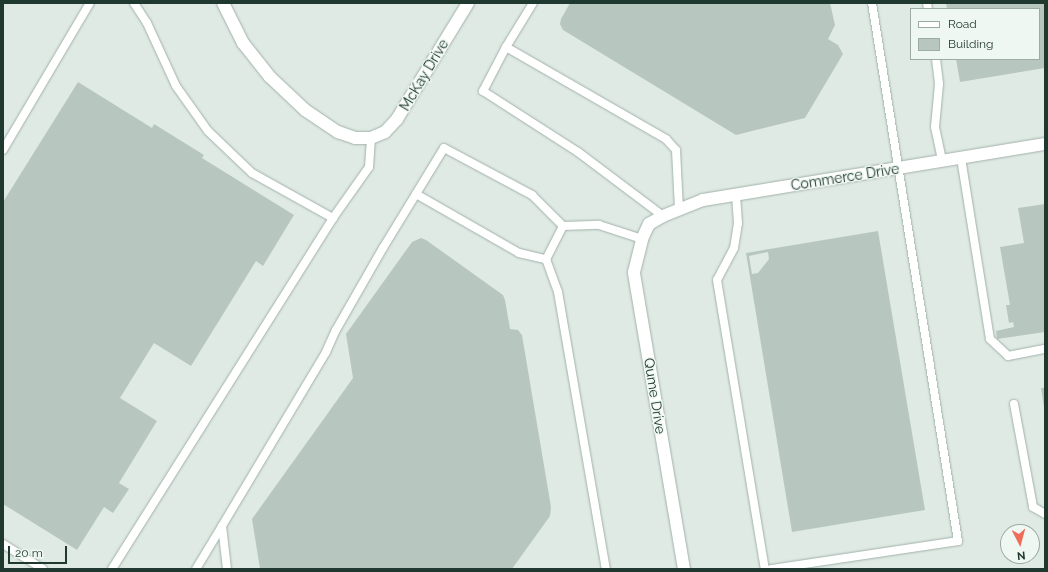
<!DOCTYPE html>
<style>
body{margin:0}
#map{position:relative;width:1048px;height:572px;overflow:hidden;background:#dfeae4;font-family:Raleway,sans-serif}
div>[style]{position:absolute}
.building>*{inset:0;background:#b7c7bf}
.roads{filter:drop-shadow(0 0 1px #a2b1aa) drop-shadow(0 0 1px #a2b1aa)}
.service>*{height:8px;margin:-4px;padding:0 4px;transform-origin:4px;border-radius:4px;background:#fff}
.tertiary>*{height:12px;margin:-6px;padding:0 6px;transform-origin:6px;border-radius:6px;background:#fff}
span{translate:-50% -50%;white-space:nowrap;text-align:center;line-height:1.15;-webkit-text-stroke:3px #eff7f2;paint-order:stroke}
.street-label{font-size:14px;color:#203930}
.frame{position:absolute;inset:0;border:4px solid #203930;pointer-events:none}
.legend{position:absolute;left:910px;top:8px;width:130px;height:52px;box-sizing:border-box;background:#eff7f2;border:1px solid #9caba4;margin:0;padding:5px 7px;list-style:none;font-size:12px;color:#203930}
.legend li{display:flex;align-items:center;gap:8px;height:20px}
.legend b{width:20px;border:1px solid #9caba4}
.north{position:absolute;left:1000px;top:524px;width:40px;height:40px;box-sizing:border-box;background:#eff7f2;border:1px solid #9caba4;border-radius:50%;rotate:174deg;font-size:11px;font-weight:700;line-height:16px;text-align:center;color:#203930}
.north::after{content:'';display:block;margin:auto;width:14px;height:18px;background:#ee6c58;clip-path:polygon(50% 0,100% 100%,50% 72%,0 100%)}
.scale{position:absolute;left:8px;top:546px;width:59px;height:18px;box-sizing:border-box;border:2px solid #203930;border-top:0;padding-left:5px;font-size:12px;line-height:14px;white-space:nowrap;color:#203930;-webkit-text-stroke:3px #eff7f2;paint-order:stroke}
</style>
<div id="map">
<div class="building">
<i style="clip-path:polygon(570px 3px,830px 3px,835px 25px,828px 39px,838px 45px,843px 54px,805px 118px,736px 135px,563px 30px,560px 24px,561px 19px)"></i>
<i style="clip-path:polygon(946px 3px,1045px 3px,1045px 68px,960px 82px,956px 59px,1039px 59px,1039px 9px,947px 9px)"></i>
<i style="clip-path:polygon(78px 82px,152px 128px,154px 124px,204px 155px,202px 158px,294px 215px,263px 266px,256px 261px,191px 366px,154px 343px,120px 398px,157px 421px,119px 483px,129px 489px,113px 513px,104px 507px,77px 550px,3px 504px,3px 202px)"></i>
<i style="clip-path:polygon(1045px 204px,1045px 332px,997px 339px,996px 331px,1014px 327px,1013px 322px,1009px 323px,1006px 305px,1010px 305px,1000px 247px,1024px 243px,1018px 208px)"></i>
<i style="clip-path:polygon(evenodd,878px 231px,925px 510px,792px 532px,746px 253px,878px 231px,768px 252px,769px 259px,758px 273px,752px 274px,749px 256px,768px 252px)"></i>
<i style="clip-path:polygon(421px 238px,426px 240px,503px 295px,505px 300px,510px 329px,518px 330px,522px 335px,551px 507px,550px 516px,512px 569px,260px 569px,252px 519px,353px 378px,346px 334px,412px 242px)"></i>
<i style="clip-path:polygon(1041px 388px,1045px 388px,1045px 407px,1044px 407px)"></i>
</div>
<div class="roads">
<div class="service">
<i style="left:134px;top:3px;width:24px;rotate:57deg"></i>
<i style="left:147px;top:23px;width:69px;rotate:65.3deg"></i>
<i style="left:176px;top:86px;width:55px;rotate:54.6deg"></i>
<i style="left:208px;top:131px;width:61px;rotate:43.7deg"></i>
<i style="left:252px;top:173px;width:93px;rotate:29.1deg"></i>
<i style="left:533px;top:3px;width:52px;rotate:121.5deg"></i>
<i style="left:506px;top:47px;width:50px;rotate:117.6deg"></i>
<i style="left:483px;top:91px;width:113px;rotate:32.7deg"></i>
<i style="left:578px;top:152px;width:106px;rotate:37deg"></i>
<i style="left:927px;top:3px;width:6px;rotate:81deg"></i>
<i style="left:506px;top:47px;width:185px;rotate:29.9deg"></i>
<i style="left:666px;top:139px;width:15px;rotate:48deg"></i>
<i style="left:676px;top:150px;width:59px;rotate:87.1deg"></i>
<i style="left:936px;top:59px;width:25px;rotate:83deg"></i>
<i style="left:939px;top:84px;width:43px;rotate:95.3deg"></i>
<i style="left:935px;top:127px;width:35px;rotate:78deg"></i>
<i style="left:3px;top:150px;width:171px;rotate:-59.4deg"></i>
<i style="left:961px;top:158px;width:183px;rotate:80.9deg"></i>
<i style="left:990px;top:339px;width:25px;rotate:43deg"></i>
<i style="left:1008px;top:356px;width:38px;rotate:-11deg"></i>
<i style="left:416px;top:194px;width:119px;rotate:29.8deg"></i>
<i style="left:519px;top:253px;width:28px;rotate:13deg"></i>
<i style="left:736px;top:195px;width:28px;rotate:86deg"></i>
<i style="left:738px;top:223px;width:25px;rotate:99deg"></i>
<i style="left:734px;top:248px;width:36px;rotate:118deg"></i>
<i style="left:717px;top:280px;width:293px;rotate:80.6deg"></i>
<i style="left:563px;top:226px;width:37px;rotate:117deg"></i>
<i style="left:546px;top:259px;width:35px;rotate:70deg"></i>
<i style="left:558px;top:292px;width:281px;rotate:80.2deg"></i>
<i style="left:1014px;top:404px;width:105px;rotate:79.5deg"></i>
<i style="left:1033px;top:507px;width:14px;rotate:30deg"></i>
<i style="left:3px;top:544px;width:47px;rotate:32deg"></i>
<i style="left:112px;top:569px;width:415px;rotate:-57.8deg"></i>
<i style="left:333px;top:218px;width:62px;rotate:-54.8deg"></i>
<i style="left:369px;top:167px;width:29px;rotate:-86deg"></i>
<i style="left:196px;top:569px;width:50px;rotate:-58.8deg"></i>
<i style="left:227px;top:569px;width:43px;rotate:-96.6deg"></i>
<i style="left:222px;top:526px;width:203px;rotate:-59.1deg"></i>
<i style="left:326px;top:352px;width:24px;rotate:-66deg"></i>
<i style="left:336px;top:330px;width:95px;rotate:-60.2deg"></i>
<i style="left:383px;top:248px;width:117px;rotate:-58.6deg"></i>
<i style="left:444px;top:148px;width:100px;rotate:28.1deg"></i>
<i style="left:532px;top:195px;width:44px;rotate:45deg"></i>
<i style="left:563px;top:226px;width:36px;rotate:-2deg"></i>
<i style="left:599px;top:225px;width:45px;rotate:18deg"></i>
<i style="left:771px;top:569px;width:189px;rotate:-8.5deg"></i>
<i style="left:958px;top:541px;width:545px;rotate:-99.08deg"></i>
</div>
<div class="tertiary">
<i style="left:223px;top:3px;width:45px;rotate:63.4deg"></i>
<i style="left:243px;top:43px;width:43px;rotate:51.5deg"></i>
<i style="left:270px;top:77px;width:48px;rotate:43.3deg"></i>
<i style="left:305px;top:110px;width:40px;rotate:34deg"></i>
<i style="left:338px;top:132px;width:18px;rotate:19deg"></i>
<i style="left:355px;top:138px;width:16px"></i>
<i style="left:371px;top:138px;width:15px;rotate:-23deg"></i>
<i style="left:385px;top:132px;width:18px;rotate:-47deg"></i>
<i style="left:397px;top:119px;width:136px;rotate:-58.5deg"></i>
<i style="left:684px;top:569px;width:301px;rotate:-99.6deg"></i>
<i style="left:634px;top:272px;width:34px;rotate:-76deg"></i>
<i style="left:642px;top:239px;width:17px;rotate:-65deg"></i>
<i style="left:649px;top:224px;width:16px;rotate:-30deg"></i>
<i style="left:663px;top:216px;width:43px;rotate:-21.8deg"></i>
<i style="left:703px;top:200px;width:347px;rotate:-9.3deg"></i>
</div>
</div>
<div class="street-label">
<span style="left:424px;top:75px;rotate:-59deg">McKay Drive</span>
<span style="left:845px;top:177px;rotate:-9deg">Commerce Drive</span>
<span style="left:655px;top:396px;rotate:81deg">Qume Drive</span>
</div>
<div class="frame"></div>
<ul class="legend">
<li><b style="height:5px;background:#fff"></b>Road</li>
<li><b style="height:11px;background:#b7c7bf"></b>Building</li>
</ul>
<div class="north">N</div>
<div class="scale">20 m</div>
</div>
